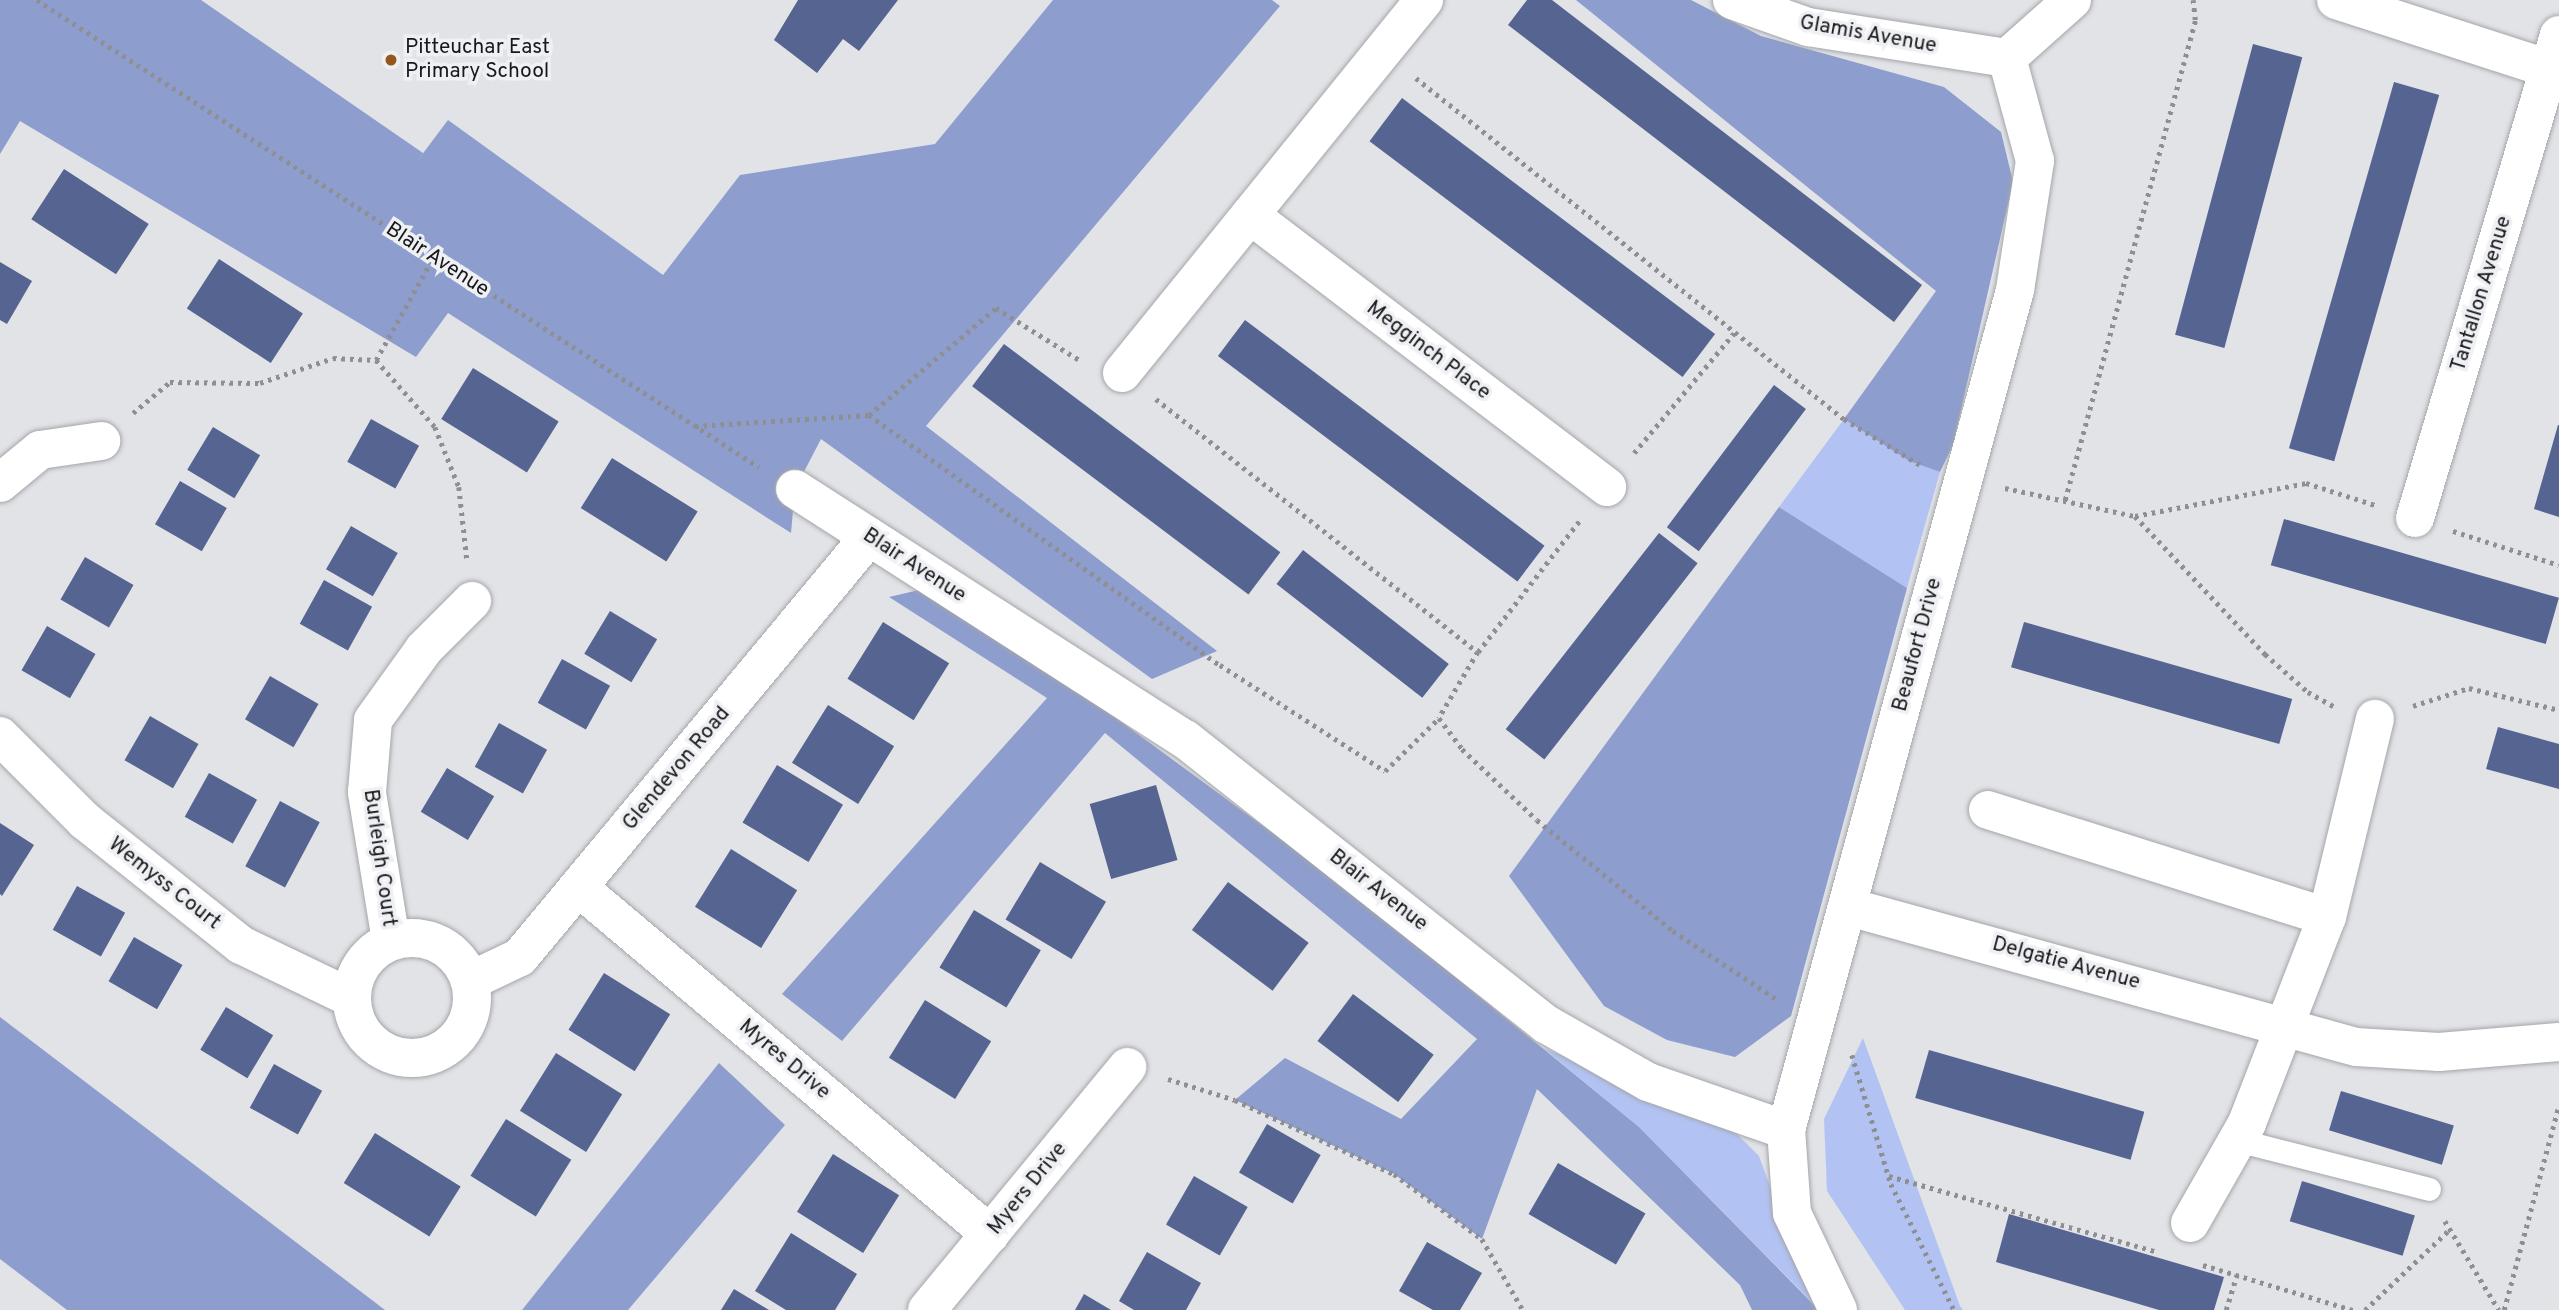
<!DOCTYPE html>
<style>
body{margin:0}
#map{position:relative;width:2559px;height:1310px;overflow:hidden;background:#e1e3e7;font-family:Overpass,sans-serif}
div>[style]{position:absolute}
.green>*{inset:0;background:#b2c3f3}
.forest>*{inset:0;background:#8d9dcd}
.building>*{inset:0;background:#556490;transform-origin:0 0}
.path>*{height:4.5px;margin-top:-2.25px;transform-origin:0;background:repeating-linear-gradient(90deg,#8e8f92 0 3.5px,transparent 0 8.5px)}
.roads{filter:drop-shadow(0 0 2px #a4a6aa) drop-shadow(0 0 2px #a4a6aa)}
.lane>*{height:23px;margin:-11.5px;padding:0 11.5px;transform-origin:11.5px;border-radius:11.5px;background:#fff}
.street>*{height:38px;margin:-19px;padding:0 19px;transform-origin:19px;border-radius:19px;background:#fff}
.street>.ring{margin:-19px;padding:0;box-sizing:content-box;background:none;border:38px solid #fff;border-radius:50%}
.secondary>*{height:38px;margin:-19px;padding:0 19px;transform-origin:19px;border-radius:19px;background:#fff}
.dots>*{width:19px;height:19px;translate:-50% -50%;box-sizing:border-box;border:4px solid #eff0f4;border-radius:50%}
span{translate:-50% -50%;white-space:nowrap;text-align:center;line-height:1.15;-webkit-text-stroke:7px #eff0f4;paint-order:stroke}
.street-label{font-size:21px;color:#18181a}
.poi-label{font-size:21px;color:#18181a}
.left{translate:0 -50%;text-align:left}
</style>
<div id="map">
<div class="green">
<i style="clip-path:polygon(1844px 419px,1909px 461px,1940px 472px,1907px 588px,1779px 507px)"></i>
<i style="clip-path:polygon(1863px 1038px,1960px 1306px,1963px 1310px,1905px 1310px,1827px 1191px,1824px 1119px)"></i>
<i style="clip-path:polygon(1543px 1048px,1725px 1122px,1759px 1156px,1812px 1302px,1639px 1127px)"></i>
</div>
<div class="forest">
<i style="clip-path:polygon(0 0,201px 0,423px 153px,415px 164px,448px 120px,663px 275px,740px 175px,935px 144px,1053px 0,1272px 0,1280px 6px,926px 426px,1217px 651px,1152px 679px,821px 439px,795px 489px,791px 533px,448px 313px,416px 357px,20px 121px,0 154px)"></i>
<i style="clip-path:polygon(1576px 0,1691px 0,1761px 36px,1944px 87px,2001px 132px,2013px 182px,1953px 445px,1940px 472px,1909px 461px,1844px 419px,1936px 291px)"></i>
<i style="clip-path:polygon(1779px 507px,1907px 588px,1791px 1016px,1735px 1057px,1667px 1040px,1604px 1006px,1509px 876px)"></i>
<i style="clip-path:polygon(919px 590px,1105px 710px,1334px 878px,1639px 1127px,1819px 1310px,1752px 1310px,1740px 1285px,1537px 1089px,1482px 1239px,1394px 1174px,1235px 1100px,1285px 1058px,1401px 1119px,1477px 1039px,1105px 733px,842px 1041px,782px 994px,1047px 698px,889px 597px)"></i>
<i style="clip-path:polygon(0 1017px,385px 1310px,67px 1310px,0 1259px)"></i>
<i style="clip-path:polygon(719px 1063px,785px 1125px,628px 1310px,522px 1310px)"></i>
</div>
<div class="building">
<i style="clip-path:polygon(798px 0,898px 0,859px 51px,843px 39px,817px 73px,774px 40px)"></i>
<i style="clip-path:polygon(1527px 0,1552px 0,1922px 285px,1894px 322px,1508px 25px)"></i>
<i style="left:2253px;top:44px;width:51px;height:301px;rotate:15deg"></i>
<i style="left:2394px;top:82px;width:47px;height:381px;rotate:16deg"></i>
<i style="left:1402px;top:98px;width:392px;height:54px;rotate:37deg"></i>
<i style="left:64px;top:169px;width:101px;height:60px;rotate:33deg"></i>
<i style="left:219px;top:259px;width:100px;height:59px;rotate:33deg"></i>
<i style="clip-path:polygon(0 262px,32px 281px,7px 324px,0 320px)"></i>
<i style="left:1245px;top:320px;width:375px;height:45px;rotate:37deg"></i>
<i style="left:1004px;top:344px;width:346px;height:53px;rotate:37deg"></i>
<i style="left:473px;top:368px;width:101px;height:60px;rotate:32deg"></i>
<i style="left:1774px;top:385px;width:40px;height:178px;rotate:37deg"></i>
<i style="left:371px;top:419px;width:55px;height:49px;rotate:29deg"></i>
<i style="clip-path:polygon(2558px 425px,2559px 425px,2559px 517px,2534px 509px)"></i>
<i style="left:213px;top:427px;width:55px;height:50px;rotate:31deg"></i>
<i style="left:612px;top:458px;width:101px;height:59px;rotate:32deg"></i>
<i style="left:180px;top:481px;width:54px;height:50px;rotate:30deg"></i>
<i style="left:2284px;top:519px;width:286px;height:48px;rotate:16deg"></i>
<i style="left:351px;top:526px;width:54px;height:50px;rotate:30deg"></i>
<i style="left:1659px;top:533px;width:49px;height:249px;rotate:38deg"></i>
<i style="left:1303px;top:550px;width:185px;height:43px;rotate:38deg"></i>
<i style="left:85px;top:557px;width:56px;height:49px;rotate:30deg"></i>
<i style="left:324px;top:580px;width:55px;height:50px;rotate:29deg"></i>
<i style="left:610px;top:611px;width:55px;height:50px;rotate:31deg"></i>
<i style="left:883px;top:622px;width:78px;height:67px;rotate:32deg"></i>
<i style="left:2024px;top:622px;width:279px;height:47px;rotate:16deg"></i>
<i style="left:47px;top:626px;width:56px;height:51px;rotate:30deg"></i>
<i style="left:562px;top:659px;width:55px;height:50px;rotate:29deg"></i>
<i style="left:270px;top:676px;width:56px;height:50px;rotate:30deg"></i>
<i style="left:828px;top:705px;width:78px;height:68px;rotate:32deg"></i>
<i style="left:150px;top:716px;width:56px;height:51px;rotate:30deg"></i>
<i style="left:499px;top:723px;width:55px;height:50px;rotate:29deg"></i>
<i style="clip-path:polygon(2498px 727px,2559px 744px,2559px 789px,2486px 769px)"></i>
<i style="left:777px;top:765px;width:77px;height:67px;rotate:31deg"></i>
<i style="left:447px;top:768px;width:55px;height:51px;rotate:31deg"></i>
<i style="left:209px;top:773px;width:55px;height:50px;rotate:29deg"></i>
<i style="left:1156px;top:785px;width:78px;height:69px;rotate:74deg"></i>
<i style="left:280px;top:801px;width:45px;height:74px;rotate:28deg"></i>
<i style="clip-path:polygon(0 823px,34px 845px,2px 896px,0 894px)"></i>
<i style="left:731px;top:849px;width:78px;height:68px;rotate:32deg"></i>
<i style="left:1040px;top:862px;width:77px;height:67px;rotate:31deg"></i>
<i style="left:1228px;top:882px;width:101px;height:60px;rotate:37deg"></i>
<i style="left:77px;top:886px;width:55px;height:50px;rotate:29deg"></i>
<i style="left:974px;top:910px;width:78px;height:67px;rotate:31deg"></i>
<i style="left:134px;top:937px;width:56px;height:51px;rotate:30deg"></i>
<i style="left:604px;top:973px;width:78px;height:67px;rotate:32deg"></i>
<i style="left:1353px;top:994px;width:101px;height:59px;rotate:37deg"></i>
<i style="left:925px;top:1000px;width:78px;height:68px;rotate:32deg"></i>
<i style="left:226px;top:1007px;width:55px;height:50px;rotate:31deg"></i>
<i style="left:1929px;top:1050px;width:224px;height:50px;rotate:16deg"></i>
<i style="left:556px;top:1053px;width:78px;height:68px;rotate:32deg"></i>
<i style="left:274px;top:1064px;width:55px;height:50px;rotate:29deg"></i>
<i style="left:2341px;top:1091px;width:118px;height:41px;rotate:17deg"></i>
<i style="left:506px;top:1119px;width:77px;height:67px;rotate:32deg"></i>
<i style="left:1267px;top:1124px;width:62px;height:56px;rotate:30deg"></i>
<i style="left:375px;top:1133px;width:101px;height:59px;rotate:32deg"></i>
<i style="left:833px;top:1154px;width:78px;height:68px;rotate:32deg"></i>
<i style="left:1558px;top:1163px;width:101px;height:59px;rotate:30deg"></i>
<i style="left:1194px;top:1176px;width:62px;height:56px;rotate:30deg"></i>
<i style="left:2302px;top:1181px;width:118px;height:42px;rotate:17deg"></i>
<i style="clip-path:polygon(2009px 1214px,2224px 1277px,2214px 1310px,2159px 1310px,1996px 1262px)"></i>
<i style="clip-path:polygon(791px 1233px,857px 1274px,835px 1310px,786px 1310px,755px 1291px)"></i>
<i style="clip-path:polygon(1427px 1242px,1482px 1273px,1460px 1310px,1433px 1310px,1399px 1291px)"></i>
<i style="clip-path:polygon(1147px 1252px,1201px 1283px,1186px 1310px,1134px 1310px,1119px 1301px)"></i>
<i style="clip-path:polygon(734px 1289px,769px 1310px,721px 1310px)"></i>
<i style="clip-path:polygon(1084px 1294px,1111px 1310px,1075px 1310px)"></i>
</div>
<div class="path">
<i style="left:37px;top:0;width:860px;rotate:32.9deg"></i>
<i style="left:1416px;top:78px;width:547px;rotate:38.55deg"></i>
<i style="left:1844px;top:419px;width:91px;rotate:31.1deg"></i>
<i style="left:376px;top:360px;width:117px;rotate:-60.8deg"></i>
<i style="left:1156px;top:399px;width:410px;rotate:38.2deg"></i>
<i style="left:1478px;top:652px;width:167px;rotate:-52.3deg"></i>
<i style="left:133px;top:413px;width:48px;rotate:-40deg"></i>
<i style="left:170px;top:382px;width:90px;rotate:0.6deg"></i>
<i style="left:260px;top:383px;width:77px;rotate:-18.9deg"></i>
<i style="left:333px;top:358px;width:43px;rotate:2.7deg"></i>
<i style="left:376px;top:360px;width:89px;rotate:48.6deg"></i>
<i style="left:435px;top:427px;width:65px;rotate:68.2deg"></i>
<i style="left:459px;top:487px;width:72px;rotate:83.7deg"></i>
<i style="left:869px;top:415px;width:431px;rotate:35.5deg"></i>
<i style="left:1220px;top:665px;width:196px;rotate:32.7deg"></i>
<i style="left:1385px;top:771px;width:76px;rotate:-44.5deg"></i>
<i style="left:695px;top:426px;width:174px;rotate:-3.6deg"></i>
<i style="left:869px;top:415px;width:166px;rotate:-40.1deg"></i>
<i style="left:996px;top:308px;width:100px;rotate:31.9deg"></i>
<i style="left:1634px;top:453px;width:156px;rotate:-50.2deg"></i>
<i style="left:2005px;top:488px;width:133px;rotate:12.2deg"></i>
<i style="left:2135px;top:516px;width:190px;rotate:46.7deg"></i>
<i style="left:2265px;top:654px;width:57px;rotate:41.5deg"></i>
<i style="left:2308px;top:692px;width:31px;rotate:29deg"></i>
<i style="left:2065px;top:500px;width:497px;rotate:-74.8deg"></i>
<i style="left:2195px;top:20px;width:20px;rotate:-96deg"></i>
<i style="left:2135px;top:516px;width:174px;rotate:-10.9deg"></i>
<i style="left:2306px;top:483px;width:72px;rotate:17.7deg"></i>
<i style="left:2453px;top:531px;width:111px;rotate:17.8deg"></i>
<i style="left:1478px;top:652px;width:77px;rotate:120.6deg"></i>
<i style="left:1439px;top:718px;width:39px;rotate:53deg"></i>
<i style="left:1462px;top:749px;width:103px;rotate:43.4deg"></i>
<i style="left:1537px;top:820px;width:176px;rotate:39.2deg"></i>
<i style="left:1673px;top:931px;width:126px;rotate:33.3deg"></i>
<i style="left:2413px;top:706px;width:59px;rotate:-17.8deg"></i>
<i style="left:2469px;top:688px;width:93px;rotate:13.7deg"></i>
<i style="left:1852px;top:1055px;width:135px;rotate:73.2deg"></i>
<i style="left:1891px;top:1184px;width:141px;rotate:63.4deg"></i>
<i style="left:1168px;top:1079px;width:70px;rotate:17.4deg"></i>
<i style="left:1235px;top:1100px;width:175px;rotate:25deg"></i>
<i style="left:1394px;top:1174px;width:109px;rotate:36.5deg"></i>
<i style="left:1482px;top:1239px;width:82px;rotate:60deg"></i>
<i style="left:1889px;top:1176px;width:279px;rotate:15.8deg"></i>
<i style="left:2445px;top:1221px;width:104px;rotate:58.8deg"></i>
<i style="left:2203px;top:1265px;width:157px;rotate:16.7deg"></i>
<i style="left:2226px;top:1310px;width:37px;rotate:-73deg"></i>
<i style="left:2365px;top:1310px;width:116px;rotate:-43.6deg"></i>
<i style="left:2504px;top:1310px;width:212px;rotate:-75deg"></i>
</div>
<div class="roads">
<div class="lane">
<i style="left:2237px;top:1140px;width:198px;rotate:14.3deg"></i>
</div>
<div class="street">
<i style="left:1732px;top:0;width:81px;rotate:19.6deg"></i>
<i style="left:1808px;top:27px;width:201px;rotate:8.9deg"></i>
<i style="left:2336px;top:0;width:234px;rotate:17.9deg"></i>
<i style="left:1250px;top:215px;width:449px;rotate:37.3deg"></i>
<i style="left:1122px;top:373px;width:480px;rotate:-51deg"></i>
<i style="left:0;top:483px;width:52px;rotate:-39.5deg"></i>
<i style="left:40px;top:450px;width:62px;rotate:-8.4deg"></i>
<i style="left:795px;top:489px;width:463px;rotate:32.7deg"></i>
<i style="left:1185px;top:739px;width:460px;rotate:38.3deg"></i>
<i style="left:1546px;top:1024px;width:117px;rotate:29.6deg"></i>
<i style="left:1648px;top:1082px;width:146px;rotate:19.2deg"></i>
<i style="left:2415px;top:518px;width:504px;rotate:-73.4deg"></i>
<i style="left:0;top:736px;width:120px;rotate:45deg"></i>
<i style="left:85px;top:821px;width:199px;rotate:38.5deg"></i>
<i style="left:241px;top:945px;width:122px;rotate:25.7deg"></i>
<i style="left:1988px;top:810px;width:355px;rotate:17.5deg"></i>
<i style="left:578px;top:887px;width:539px;rotate:40.11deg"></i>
<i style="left:1849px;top:907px;width:526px;rotate:15.44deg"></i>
<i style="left:2356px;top:1047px;width:83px;rotate:3.4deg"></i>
<i style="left:2439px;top:1052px;width:120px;rotate:-4.8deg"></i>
<i class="ring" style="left:352px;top:938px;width:82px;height:82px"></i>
<i style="left:391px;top:941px;width:151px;rotate:-99.2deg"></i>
<i style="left:367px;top:792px;width:72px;rotate:-85.2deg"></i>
<i style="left:373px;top:720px;width:87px;rotate:-54.3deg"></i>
<i style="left:424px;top:649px;width:68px;rotate:-45deg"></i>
<i style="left:470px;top:981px;width:55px;rotate:-25.6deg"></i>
<i style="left:520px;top:957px;width:546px;rotate:-50.28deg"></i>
<i style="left:2190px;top:1223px;width:115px;rotate:-60.3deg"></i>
<i style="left:2247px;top:1123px;width:221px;rotate:-68.8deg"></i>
<i style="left:2327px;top:917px;width:204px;rotate:-76.4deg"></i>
<i style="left:927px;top:1310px;width:315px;rotate:-50.5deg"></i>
</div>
<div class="secondary">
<i style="left:1838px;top:1310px;width:107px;rotate:-115.4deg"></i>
<i style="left:1792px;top:1213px;width:83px;rotate:-94.1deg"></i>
<i style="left:1786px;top:1130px;width:871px;rotate:-74.75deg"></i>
<i style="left:2015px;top:290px;width:131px;rotate:-81.2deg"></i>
<i style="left:2035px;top:161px;width:107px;rotate:-105.2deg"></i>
<i style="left:2007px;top:58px;width:87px;rotate:-41.7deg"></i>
</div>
</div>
<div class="dots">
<i style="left:391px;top:60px;background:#95571b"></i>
</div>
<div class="street-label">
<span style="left:1868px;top:35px;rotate:10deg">Glamis Avenue</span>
<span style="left:437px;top:260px;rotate:33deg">Blair Avenue</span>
<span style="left:2482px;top:294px;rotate:-73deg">Tantallon Avenue</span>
<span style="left:1428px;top:351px;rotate:37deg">Megginch Place</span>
<span style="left:914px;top:566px;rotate:33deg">Blair Avenue</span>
<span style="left:1918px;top:645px;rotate:-75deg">Beaufort Drive</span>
<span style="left:677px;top:769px;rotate:-50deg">Glendevon Road</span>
<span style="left:379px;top:858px;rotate:82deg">Burleigh Court</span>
<span style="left:164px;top:884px;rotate:38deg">Wemyss Court</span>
<span style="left:1378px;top:891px;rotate:38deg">Blair Avenue</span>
<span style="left:2066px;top:964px;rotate:15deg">Delgatie Avenue</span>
<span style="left:784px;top:1060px;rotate:40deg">Myres Drive</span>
<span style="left:1028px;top:1189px;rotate:-51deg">Myers Drive</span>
</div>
<div class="poi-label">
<span class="left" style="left:405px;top:60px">Pitteuchar East<br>Primary School</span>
</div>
</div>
